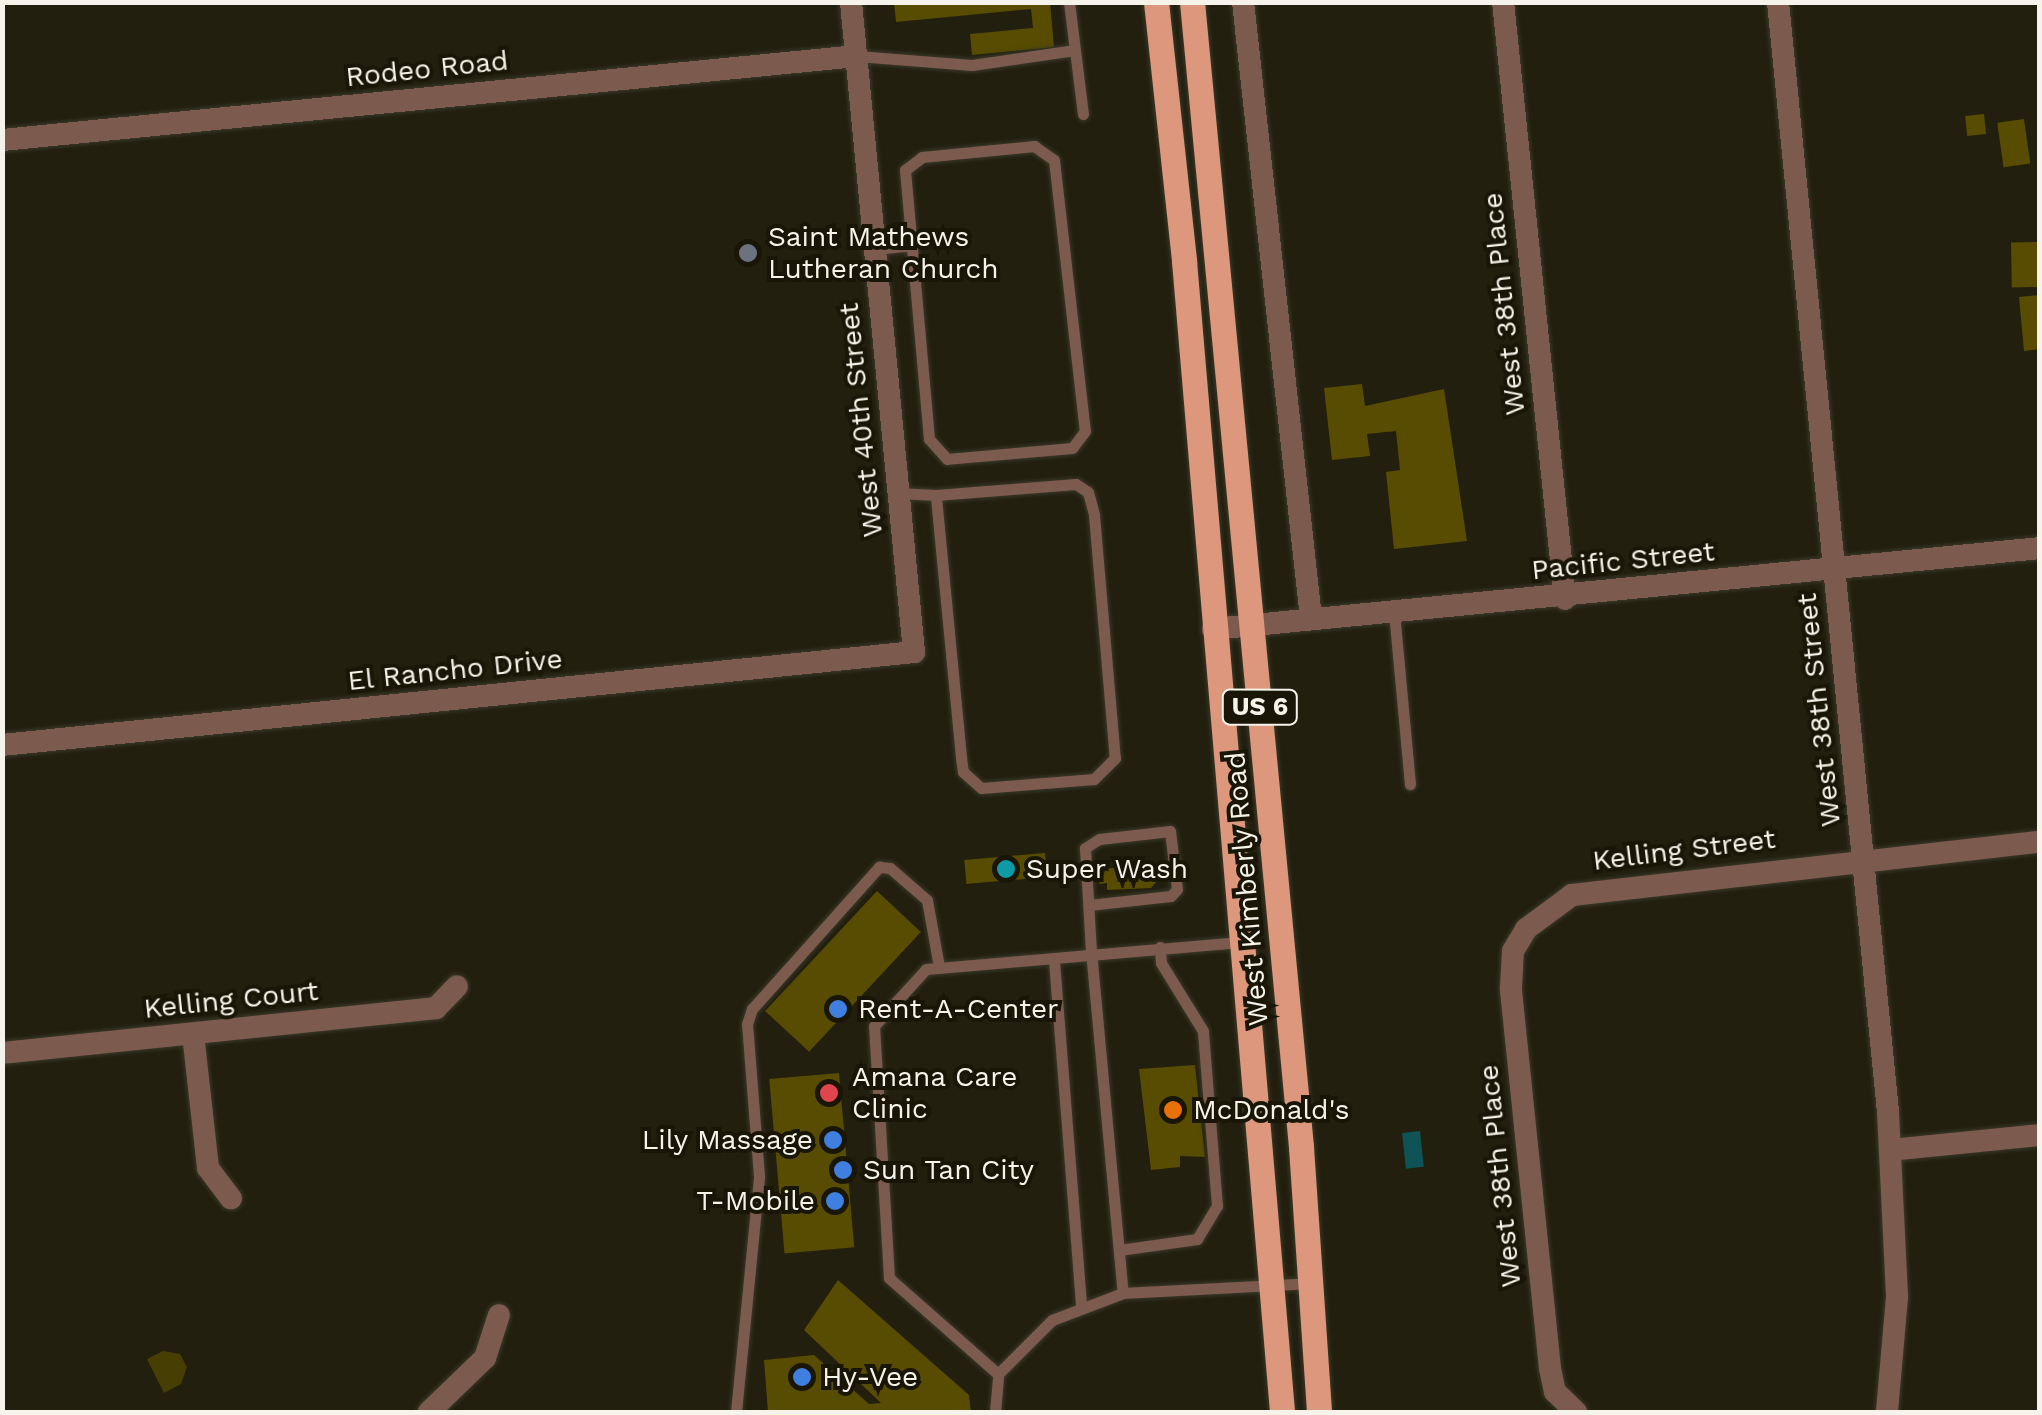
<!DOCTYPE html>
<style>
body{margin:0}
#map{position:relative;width:2042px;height:1415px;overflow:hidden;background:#221f0f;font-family:"Work Sans",sans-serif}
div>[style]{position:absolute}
.green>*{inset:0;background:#463e03}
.water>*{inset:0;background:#0e5456;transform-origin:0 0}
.building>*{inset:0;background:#574c01;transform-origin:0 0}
.roads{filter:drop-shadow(0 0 2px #3b3929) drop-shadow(0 0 2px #3b3929)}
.lane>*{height:11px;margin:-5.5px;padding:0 5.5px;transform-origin:5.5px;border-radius:5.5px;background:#7c5b4e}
.street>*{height:22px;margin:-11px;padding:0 11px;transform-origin:11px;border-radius:11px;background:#7c5b4e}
.primary>*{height:25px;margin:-12.5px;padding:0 12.5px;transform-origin:12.5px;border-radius:12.5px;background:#dc977c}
.dots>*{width:28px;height:28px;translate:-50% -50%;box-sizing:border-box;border:5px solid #191607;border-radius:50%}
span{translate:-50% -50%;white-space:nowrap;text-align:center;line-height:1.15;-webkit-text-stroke:8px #191607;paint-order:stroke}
.shield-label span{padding:2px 8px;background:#191607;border:2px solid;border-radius:8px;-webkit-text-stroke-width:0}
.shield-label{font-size:25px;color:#f6f4ea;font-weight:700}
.street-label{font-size:28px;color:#f6f4ea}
.poi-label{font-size:28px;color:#f6f4ea}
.left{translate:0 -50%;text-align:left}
.right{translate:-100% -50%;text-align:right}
.frame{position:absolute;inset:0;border:5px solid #f6f4ea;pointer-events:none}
</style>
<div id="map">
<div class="green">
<i style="clip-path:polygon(163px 1351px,180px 1354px,187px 1367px,181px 1384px,164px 1393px,147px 1359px)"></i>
</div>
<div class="water">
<i style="left:1420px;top:1131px;width:36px;height:18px;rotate:84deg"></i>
</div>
<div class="building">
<i style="clip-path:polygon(894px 2px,1050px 2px,1054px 47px,972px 55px,970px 34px,1033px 28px,1031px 9px,896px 22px)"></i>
<i style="left:1984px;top:114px;width:20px;height:19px;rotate:84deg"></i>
<i style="left:2024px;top:119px;width:45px;height:27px;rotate:82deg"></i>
<i style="left:2039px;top:242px;width:45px;height:28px;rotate:89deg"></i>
<i style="clip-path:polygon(2040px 295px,2040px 349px,2024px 351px,2019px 297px)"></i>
<i style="clip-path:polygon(1362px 384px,1365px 406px,1444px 389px,1467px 541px,1394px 549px,1386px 472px,1400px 470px,1396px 431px,1367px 434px,1370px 456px,1332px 460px,1324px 388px)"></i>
<i style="left:1045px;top:853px;width:24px;height:81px;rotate:85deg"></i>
<i style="clip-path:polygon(1148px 862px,1162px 875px,1151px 888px,1107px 890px,1107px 883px,1099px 884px,1106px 869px)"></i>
<i style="left:877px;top:891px;width:60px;height:164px;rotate:43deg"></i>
<i style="clip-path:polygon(1195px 1065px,1205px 1157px,1180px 1156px,1180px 1167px,1151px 1170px,1139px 1069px)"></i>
<i style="left:839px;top:1073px;width:175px;height:70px;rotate:85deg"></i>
<i style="clip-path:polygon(838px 1280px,969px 1395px,971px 1412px,768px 1412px,764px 1360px,814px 1355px,869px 1404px,881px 1403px,804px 1330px)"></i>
</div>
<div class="roads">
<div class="lane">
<i style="left:1069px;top:2px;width:113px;rotate:82.9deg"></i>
<i style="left:857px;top:56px;width:115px;rotate:4.5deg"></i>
<i style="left:972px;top:65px;width:104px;rotate:-8.3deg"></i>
<i style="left:1034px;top:146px;width:24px;rotate:35deg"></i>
<i style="left:1054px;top:160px;width:273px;rotate:83.5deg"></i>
<i style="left:1085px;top:431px;width:21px;rotate:127deg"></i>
<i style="left:1072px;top:448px;width:125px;rotate:175deg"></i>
<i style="left:947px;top:459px;width:27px;rotate:-132deg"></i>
<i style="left:929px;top:439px;width:270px;rotate:-95.1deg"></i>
<i style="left:905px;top:170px;width:21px;rotate:-37deg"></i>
<i style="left:922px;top:157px;width:113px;rotate:-5.6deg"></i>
<i style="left:875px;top:249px;width:36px;rotate:-6deg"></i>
<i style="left:1076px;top:484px;width:14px;rotate:34deg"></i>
<i style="left:1088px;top:492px;width:24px;rotate:75deg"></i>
<i style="left:1094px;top:515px;width:244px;rotate:85.1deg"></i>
<i style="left:1115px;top:758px;width:30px;rotate:135deg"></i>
<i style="left:1094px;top:779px;width:113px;rotate:175.4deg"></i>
<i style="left:981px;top:788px;width:24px;rotate:-138deg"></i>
<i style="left:963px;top:772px;width:15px;rotate:-98deg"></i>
<i style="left:961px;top:757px;width:263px;rotate:-95.5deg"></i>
<i style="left:936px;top:495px;width:140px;rotate:-4.5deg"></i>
<i style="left:898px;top:493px;width:38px;rotate:3deg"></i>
<i style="left:1394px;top:612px;width:173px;rotate:84.7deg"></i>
<i style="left:1089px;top:905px;width:82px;rotate:-6.3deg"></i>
<i style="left:1171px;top:896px;width:9px;rotate:-49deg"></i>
<i style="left:1177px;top:889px;width:58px;rotate:-96.9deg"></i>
<i style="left:1170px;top:831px;width:71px;rotate:173.6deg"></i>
<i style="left:1099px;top:839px;width:17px;rotate:147deg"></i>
<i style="left:1085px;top:848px;width:103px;rotate:86.7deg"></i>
<i style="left:1091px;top:951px;width:343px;rotate:84.7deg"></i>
<i style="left:1054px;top:961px;width:347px;rotate:85.5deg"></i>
<i style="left:1119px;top:1250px;width:79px;rotate:-8deg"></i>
<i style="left:1197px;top:1239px;width:39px;rotate:-59deg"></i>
<i style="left:1217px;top:1206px;width:176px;rotate:-94.6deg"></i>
<i style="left:1203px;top:1031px;width:80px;rotate:-121.7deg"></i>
<i style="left:1161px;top:963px;width:16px;rotate:-94deg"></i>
<i style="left:998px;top:1374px;width:76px;rotate:-45deg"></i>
<i style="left:1052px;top:1320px;width:76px;rotate:-20.8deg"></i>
<i style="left:1123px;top:1293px;width:188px;rotate:-3deg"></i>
<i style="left:736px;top:1412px;width:237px;rotate:-84.4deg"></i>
<i style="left:759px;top:1176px;width:152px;rotate:-94.5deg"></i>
<i style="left:747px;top:1024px;width:16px;rotate:-72deg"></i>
<i style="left:752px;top:1009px;width:191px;rotate:-48.2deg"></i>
<i style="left:879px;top:867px;width:11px;rotate:5deg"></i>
<i style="left:890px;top:868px;width:49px;rotate:40.9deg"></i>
<i style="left:927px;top:900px;width:68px;rotate:79.8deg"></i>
<i style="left:995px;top:1412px;width:38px;rotate:-85deg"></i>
<i style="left:998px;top:1374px;width:145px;rotate:-138.6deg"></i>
<i style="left:889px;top:1278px;width:252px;rotate:-93.4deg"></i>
<i style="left:874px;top:1026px;width:77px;rotate:-47.6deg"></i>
<i style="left:926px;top:969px;width:316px;rotate:-4.9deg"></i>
</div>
<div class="street">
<i style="left:1243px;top:2px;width:620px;rotate:83.7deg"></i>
<i style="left:1503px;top:2px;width:600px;rotate:84.07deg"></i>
<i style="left:1778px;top:2px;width:1115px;rotate:84.34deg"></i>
<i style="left:1888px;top:1112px;width:185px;rotate:87.2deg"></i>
<i style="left:1897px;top:1297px;width:115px;rotate:95deg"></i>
<i style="left:2px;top:140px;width:859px;rotate:-5.61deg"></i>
<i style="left:1213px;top:629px;width:831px;rotate:-5.59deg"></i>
<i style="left:2px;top:745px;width:917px;rotate:-5.82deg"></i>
<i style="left:914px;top:652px;width:653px;rotate:-95.54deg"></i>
<i style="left:193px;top:1034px;width:135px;rotate:83.6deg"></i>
<i style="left:208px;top:1168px;width:38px;rotate:53deg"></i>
<i style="left:2px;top:1053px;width:436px;rotate:-5.9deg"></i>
<i style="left:436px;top:1008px;width:30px;rotate:-46deg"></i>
<i style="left:1890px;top:1150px;width:151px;rotate:-5.7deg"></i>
<i style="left:429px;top:1412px;width:78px;rotate:-44deg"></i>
<i style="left:485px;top:1358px;width:45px;rotate:-72deg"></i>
<i style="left:1576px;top:1412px;width:29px;rotate:-136deg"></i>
<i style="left:1555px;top:1392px;width:25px;rotate:-102deg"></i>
<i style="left:1550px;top:1368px;width:382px;rotate:-95.9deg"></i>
<i style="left:1511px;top:988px;width:37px;rotate:-87deg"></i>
<i style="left:1513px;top:951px;width:26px;rotate:-59deg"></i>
<i style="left:1526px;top:929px;width:57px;rotate:-36.5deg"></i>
<i style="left:1572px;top:895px;width:471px;rotate:-6.5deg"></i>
</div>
<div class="primary">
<i style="left:1156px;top:2px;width:261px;rotate:83.8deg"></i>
<i style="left:1184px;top:261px;width:1155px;rotate:85.13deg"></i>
<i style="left:1192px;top:2px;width:1150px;rotate:84.56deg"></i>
<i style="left:1301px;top:1147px;width:266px;rotate:86.1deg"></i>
</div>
</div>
<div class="dots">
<i style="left:748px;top:253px;background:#6b7280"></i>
<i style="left:1006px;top:869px;background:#0f9aa8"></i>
<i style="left:838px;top:1009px;background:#3f7fe0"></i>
<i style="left:829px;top:1093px;background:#e0444e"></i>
<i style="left:1173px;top:1110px;background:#e8710a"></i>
<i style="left:833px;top:1140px;background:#3f7fe0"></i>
<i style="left:843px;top:1170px;background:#3f7fe0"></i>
<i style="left:835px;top:1201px;background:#3f7fe0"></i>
<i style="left:802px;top:1377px;background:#3f7fe0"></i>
</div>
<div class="shield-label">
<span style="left:1260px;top:707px">US 6</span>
</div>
<div class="street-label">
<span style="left:427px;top:69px;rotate:-6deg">Rodeo Road</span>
<span style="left:1504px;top:304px;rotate:-96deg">West 38th Place</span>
<span style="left:861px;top:420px;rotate:-96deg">West 40th Street</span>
<span style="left:1623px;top:561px;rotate:-6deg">Pacific Street</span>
<span style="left:455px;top:670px;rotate:-6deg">El Rancho Drive</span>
<span style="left:1819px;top:710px;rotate:-96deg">West 38th Street</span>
<span style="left:1684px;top:850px;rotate:-7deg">Kelling Street</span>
<span style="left:1247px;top:889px;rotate:-95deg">West Kimberly Road</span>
<span style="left:231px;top:1000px;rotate:-6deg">Kelling Court</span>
<span style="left:1500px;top:1176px;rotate:-96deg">West 38th Place</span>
</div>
<div class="poi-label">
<span class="left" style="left:768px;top:253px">Saint Mathews<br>Lutheran Church</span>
<span class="left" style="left:1026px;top:869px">Super Wash</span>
<span class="left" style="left:858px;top:1009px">Rent-A-Center</span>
<span class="left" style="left:852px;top:1093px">Amana Care<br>Clinic</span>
<span class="left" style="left:1193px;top:1110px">McDonald's</span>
<span class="right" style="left:813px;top:1140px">Lily Massage</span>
<span class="left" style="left:863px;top:1170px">Sun Tan City</span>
<span class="right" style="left:815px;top:1201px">T-Mobile</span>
<span class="left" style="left:822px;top:1377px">Hy-Vee</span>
</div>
<div class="frame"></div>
</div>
